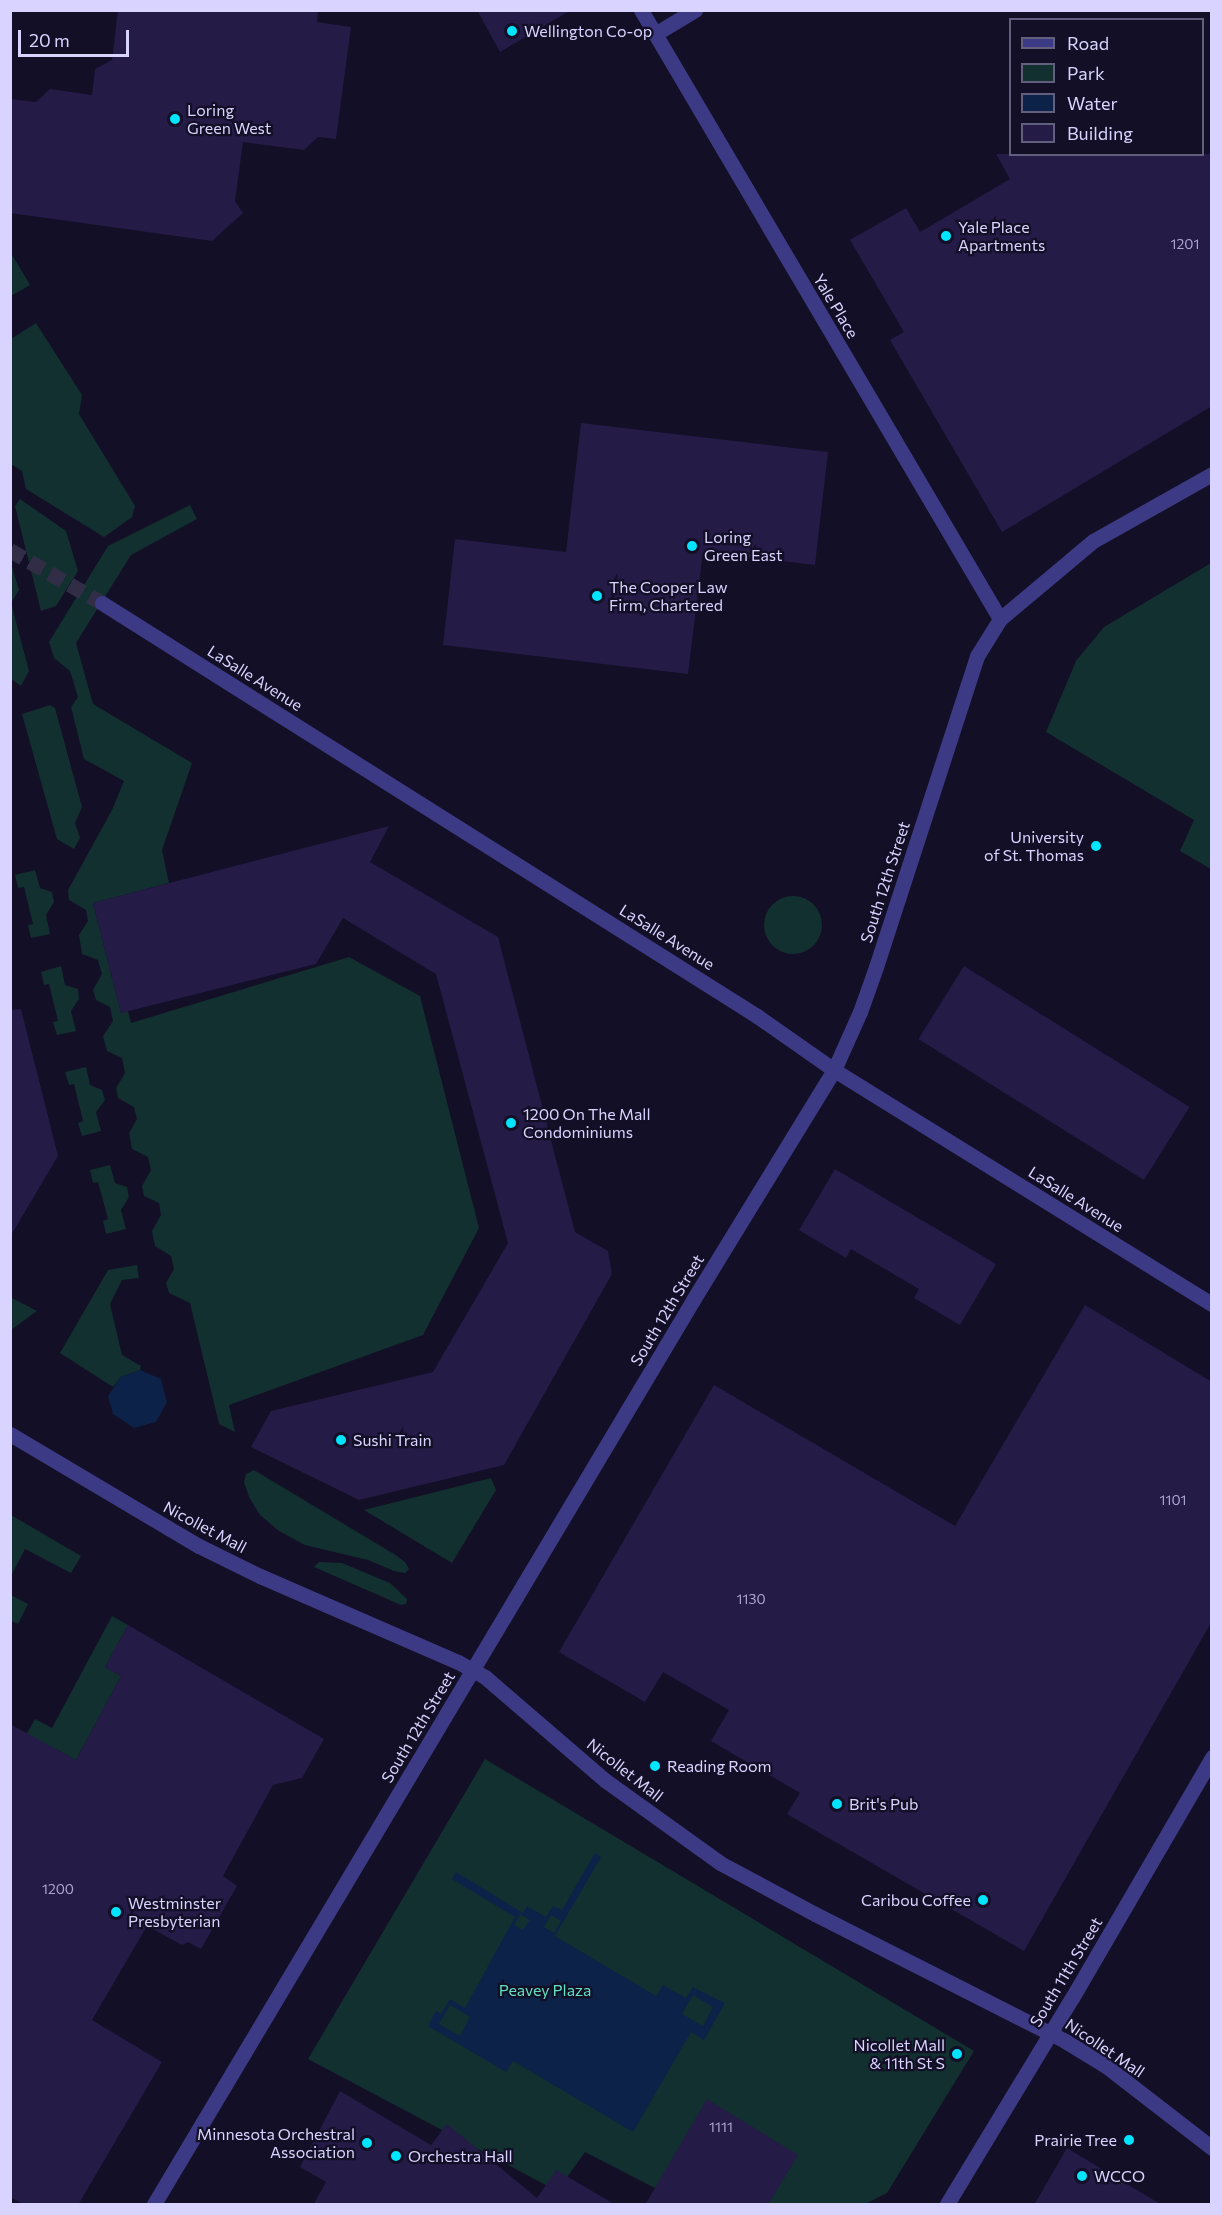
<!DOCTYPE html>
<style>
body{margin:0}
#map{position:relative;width:1222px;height:2215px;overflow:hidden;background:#130f26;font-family:Commissioner,sans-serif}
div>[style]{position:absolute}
.green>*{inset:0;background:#12302f}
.round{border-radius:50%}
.water>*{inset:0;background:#0c2248}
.building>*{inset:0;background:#241b47;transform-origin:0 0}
.minor-tunnel>*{height:15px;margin-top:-7.5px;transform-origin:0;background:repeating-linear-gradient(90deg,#312d47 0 15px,transparent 0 23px)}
.minor>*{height:15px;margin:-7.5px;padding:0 7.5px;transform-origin:7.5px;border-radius:7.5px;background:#3d3a85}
.dots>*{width:16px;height:16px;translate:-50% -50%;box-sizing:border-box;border:3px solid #130f26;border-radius:50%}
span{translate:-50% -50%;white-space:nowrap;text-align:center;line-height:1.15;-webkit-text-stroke:4.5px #130f26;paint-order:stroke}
.number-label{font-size:14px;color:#aca6d1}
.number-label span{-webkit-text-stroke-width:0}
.poi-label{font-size:16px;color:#d9d4ff}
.left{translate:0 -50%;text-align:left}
.right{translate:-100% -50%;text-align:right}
.street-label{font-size:16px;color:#d9d4ff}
.park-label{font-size:16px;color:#5fe0c0}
.frame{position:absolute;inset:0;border:12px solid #d9d4ff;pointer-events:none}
.legend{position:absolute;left:1009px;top:18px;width:195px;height:138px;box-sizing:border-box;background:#130f26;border:2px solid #625e7d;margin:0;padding:8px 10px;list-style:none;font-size:18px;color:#d9d4ff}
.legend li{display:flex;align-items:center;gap:12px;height:30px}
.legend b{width:30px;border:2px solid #625e7d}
.scale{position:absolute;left:18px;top:30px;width:111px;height:27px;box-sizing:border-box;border:3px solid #d9d4ff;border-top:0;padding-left:8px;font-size:18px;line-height:21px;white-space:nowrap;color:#d9d4ff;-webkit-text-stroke:4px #130f26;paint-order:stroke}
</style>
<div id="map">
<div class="green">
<i style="clip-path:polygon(11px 253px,30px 285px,11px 296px,10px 296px)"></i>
<i style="clip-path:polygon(36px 323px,82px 395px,79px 414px,135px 506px,132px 517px,104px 537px,26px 489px,22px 471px,11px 464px,11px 339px)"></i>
<i style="clip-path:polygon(20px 499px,66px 531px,78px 571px,56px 606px,41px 611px,15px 506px)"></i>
<i style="clip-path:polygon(190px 505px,197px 519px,131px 555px,76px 643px,93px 704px,192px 763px,162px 850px,169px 883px,93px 903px,121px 1013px,128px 1011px,131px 1023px,349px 957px,420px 996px,479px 1228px,423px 1335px,229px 1405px,235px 1432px,219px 1424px,190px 1303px,169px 1293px,166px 1283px,174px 1269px,171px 1256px,155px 1246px,152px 1231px,161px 1215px,159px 1203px,144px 1196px,142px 1186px,151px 1170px,148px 1157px,132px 1149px,129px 1133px,137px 1119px,134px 1107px,118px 1098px,116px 1088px,125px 1073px,122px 1058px,107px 1051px,103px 1036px,113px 1021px,110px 1007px,96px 1000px,93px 990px,102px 974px,98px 960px,82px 954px,79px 935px,88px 921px,86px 910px,69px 900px,68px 890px,112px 810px,124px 781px,84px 759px,71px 707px,78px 697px,70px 671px,54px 658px,49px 642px,108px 546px)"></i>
<i style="clip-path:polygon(10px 560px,19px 590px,11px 603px,29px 671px,21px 686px,11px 679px)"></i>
<i style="clip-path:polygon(1211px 563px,1211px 869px,1180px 851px,1194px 820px,1046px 732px,1076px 661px,1104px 627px)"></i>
<i style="clip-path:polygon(50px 705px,55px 708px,82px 807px,75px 823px,80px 838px,74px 849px,57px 839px,22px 714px)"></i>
<i style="clip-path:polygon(35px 870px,40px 888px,52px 892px,54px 902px,46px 915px,50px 934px,31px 938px,28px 925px,33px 924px,24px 887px,18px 888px,15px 875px)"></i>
<i class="round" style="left:764px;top:896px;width:58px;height:58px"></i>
<i style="clip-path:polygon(61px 966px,65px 985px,78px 989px,79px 999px,71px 1011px,76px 1031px,57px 1035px,53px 1022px,58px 1021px,49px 984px,44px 985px,41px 972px)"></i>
<i style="clip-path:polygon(86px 1067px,90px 1085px,102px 1090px,105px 1100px,96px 1112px,101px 1131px,82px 1136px,78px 1123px,83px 1121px,74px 1084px,69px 1085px,65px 1072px)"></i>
<i style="clip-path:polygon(110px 1165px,115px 1183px,127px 1187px,129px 1197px,121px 1210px,126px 1229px,106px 1234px,103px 1221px,108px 1219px,98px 1182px,93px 1183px,90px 1170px)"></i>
<i style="clip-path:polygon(137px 1265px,139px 1278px,122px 1280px,110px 1304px,122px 1355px,141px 1366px,140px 1370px,121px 1377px,113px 1387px,60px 1353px,108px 1270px)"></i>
<i style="clip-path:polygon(10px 1297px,37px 1311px,11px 1330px,10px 1330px)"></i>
<i style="clip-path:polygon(254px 1470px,394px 1554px,405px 1562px,409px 1569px,405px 1573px,394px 1571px,368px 1560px,305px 1545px,279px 1531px,260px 1515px,249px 1497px,244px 1482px,246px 1474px)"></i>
<i style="clip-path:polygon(491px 1478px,496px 1490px,452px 1563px,364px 1510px)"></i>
<i style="clip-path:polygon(11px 1515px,81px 1556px,71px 1573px,25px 1549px,11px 1576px)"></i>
<i style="clip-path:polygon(319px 1562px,342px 1563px,390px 1583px,407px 1599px,406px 1604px,401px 1605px,314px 1567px)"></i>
<i style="clip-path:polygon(11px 1595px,28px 1604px,18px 1624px,11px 1621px)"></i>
<i style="clip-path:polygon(112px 1616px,128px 1625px,105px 1667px,121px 1676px,76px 1760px,56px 1749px,52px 1758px,22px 1742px,35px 1719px,52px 1728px)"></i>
<i style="clip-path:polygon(485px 1759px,974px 2051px,887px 2193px,865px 2204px,686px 2204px,585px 2152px,557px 2191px,308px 2059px)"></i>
</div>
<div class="water">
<i style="clip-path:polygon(140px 1370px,161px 1379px,167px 1402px,156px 1422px,134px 1428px,113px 1414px,108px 1396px,121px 1377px)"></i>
<i style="clip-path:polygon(evenodd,595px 1853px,601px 1857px,555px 1936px,656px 1996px,663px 1985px,686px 1998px,693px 1987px,725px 2003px,704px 2040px,691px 2032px,633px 2132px,513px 2061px,506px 2072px,428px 2026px,436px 2011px,441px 2014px,450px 1999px,465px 2008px,515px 1917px,452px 1879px,456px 1872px,523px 1913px,527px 1906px,546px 1917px,553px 1906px,562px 1910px,595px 1853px,520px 1914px,530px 1920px,523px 1930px,514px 1925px,520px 1914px,595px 1853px,551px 1915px,561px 1921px,554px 1933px,544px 1927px,551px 1915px,595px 1853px,693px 1995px,713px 2007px,703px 2026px,682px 2014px,693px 1995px,595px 1853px,450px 2005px,470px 2017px,460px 2036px,439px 2024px,450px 2005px)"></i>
</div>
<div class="building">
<i style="clip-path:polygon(118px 10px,318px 10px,317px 22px,351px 27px,336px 139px,318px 137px,304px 150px,243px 142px,235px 201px,243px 213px,212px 241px,10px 213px,10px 99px,36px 102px,50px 89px,92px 95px,95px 69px,112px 60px)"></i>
<i style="clip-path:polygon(477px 10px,571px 10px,500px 52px)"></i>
<i style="clip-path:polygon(996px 154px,1212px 154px,1212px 406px,1002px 532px,890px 340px,904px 332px,850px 240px,906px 208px,920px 232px,1010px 179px)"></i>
<i style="clip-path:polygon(581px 423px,828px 452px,815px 565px,703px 552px,688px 674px,443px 645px,455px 539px,566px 552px)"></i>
<i style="clip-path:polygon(389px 826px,370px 862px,498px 937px,575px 1232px,608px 1251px,612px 1274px,504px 1465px,359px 1500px,251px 1447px,271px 1411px,433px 1372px,508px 1243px,436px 974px,343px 918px,316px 964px,121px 1013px,93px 903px)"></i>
<i style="left:964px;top:966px;width:266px;height:86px;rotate:32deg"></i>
<i style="clip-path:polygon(21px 1009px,58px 1156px,10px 1237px,10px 1010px)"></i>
<i style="clip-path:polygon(835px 1169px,996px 1264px,960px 1325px,914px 1298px,919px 1289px,851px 1249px,846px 1258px,799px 1230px)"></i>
<i style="clip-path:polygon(1085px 1305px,1212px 1382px,1212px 1621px,1024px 1951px,787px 1814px,800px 1793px,711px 1741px,729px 1710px,663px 1672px,645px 1702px,559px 1652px,714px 1385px,955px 1526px)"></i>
<i style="clip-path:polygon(128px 1625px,324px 1739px,302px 1778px,273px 1785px,223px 1876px,237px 1886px,201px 1949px,188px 1942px,182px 1945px,147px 1926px,92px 2020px,162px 2062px,78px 2205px,25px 2205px,10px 2197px,10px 1724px,76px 1760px,121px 1676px,105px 1667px)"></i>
<i style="clip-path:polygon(340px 2091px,431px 2145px,447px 2124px,537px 2198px,556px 2170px,616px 2205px,313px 2205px,326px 2182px,300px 2167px)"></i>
<i style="clip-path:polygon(707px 2099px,798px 2155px,768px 2205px,645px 2205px)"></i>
<i style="clip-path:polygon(1067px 2148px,1162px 2205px,1034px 2205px)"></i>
</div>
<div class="minor-tunnel">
<i style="left:10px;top:550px;width:106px;rotate:29.9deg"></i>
</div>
<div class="minor">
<i style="left:641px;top:10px;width:707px;rotate:59.48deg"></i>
<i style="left:655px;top:34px;width:47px;rotate:-31deg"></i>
<i style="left:102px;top:603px;width:774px;rotate:32.23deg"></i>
<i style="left:757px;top:1016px;width:94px;rotate:35deg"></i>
<i style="left:834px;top:1070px;width:445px;rotate:31.8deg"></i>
<i style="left:10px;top:1434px;width:220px;rotate:30.7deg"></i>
<i style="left:199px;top:1546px;width:68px;rotate:26.2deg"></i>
<i style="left:260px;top:1576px;width:216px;rotate:23.5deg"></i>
<i style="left:458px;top:1662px;width:31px;rotate:29deg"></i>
<i style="left:485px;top:1677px;width:160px;rotate:40.7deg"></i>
<i style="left:606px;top:1781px;width:140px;rotate:35.7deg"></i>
<i style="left:720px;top:1863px;width:108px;rotate:28.2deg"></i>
<i style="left:815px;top:1914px;width:280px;rotate:26.9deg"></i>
<i style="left:1065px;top:2041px;width:48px;rotate:31.4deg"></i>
<i style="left:1106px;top:2066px;width:134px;rotate:37.7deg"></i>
<i style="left:154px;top:2204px;width:1052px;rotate:-59.19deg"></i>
<i style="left:693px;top:1300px;width:270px;rotate:-58.5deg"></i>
<i style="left:834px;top:1070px;width:64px;rotate:-65.9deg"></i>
<i style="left:860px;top:1012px;width:48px;rotate:-70.4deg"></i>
<i style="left:876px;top:967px;width:327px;rotate:-72deg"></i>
<i style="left:977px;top:656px;width:44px;rotate:-58.1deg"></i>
<i style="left:1000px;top:619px;width:121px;rotate:-40deg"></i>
<i style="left:1093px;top:541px;width:137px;rotate:-29.4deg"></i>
<i style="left:947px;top:2204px;width:241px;rotate:-58.8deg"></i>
<i style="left:1072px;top:1998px;width:279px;rotate:-59.8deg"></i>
</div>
<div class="dots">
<i style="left:512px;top:31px;background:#00e5ff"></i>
<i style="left:175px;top:119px;background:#00e5ff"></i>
<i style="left:946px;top:236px;background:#00e5ff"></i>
<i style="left:692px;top:546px;background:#00e5ff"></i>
<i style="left:597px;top:596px;background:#00e5ff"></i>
<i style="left:1096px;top:846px;background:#00e5ff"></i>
<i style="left:511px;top:1123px;background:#00e5ff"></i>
<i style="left:341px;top:1440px;background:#00e5ff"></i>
<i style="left:655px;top:1766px;background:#00e5ff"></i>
<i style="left:837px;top:1804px;background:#00e5ff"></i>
<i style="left:983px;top:1900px;background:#00e5ff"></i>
<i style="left:116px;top:1912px;background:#00e5ff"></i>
<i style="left:957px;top:2054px;background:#00e5ff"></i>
<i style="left:1129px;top:2140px;background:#00e5ff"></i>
<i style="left:367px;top:2143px;background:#00e5ff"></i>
<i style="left:396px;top:2156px;background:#00e5ff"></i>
<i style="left:1082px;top:2176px;background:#00e5ff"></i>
</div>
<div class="number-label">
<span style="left:1185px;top:244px">1201</span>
<span style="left:1173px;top:1500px">1101</span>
<span style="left:751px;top:1599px">1130</span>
<span style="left:58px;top:1889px">1200</span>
<span style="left:721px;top:2127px">1111</span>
</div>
<div class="poi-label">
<span class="left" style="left:524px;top:31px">Wellington Co-op</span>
<span class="left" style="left:187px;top:119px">Loring<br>Green West</span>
<span class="left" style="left:958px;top:236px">Yale Place<br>Apartments</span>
<span class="left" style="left:704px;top:546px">Loring<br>Green East</span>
<span class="left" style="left:609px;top:596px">The Cooper Law<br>Firm, Chartered</span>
<span class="right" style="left:1084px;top:846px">University<br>of St. Thomas</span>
<span class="left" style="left:523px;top:1123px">1200 On The Mall<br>Condominiums</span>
<span class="left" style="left:353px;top:1440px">Sushi Train</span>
<span class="left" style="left:667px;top:1766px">Reading Room</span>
<span class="left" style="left:849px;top:1804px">Brit's Pub</span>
<span class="right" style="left:971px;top:1900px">Caribou Coffee</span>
<span class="left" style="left:128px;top:1912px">Westminster<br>Presbyterian</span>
<span class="right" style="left:945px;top:2054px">Nicollet Mall<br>&amp; 11th St S</span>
<span class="right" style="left:355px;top:2143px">Minnesota Orchestral<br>Association</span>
<span class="right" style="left:1117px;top:2140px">Prairie Tree</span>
<span class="left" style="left:408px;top:2156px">Orchestra Hall</span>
<span class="left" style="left:1094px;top:2176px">WCCO</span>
</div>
<div class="street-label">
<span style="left:836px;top:306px;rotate:59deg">Yale Place</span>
<span style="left:255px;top:678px;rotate:32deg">LaSalle Avenue</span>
<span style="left:885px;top:882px;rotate:-72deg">South 12th Street</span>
<span style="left:667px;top:937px;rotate:32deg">LaSalle Avenue</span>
<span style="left:1076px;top:1199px;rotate:32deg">LaSalle Avenue</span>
<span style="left:667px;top:1310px;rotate:-59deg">South 12th Street</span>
<span style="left:205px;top:1527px;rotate:28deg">Nicollet Mall</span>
<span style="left:418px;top:1727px;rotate:-59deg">South 12th Street</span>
<span style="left:625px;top:1770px;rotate:38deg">Nicollet Mall</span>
<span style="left:1066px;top:1972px;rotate:-59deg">South 11th Street</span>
<span style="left:1105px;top:2048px;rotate:34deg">Nicollet Mall</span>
</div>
<div class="park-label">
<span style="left:545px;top:1990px">Peavey Plaza</span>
</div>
<div class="frame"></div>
<ul class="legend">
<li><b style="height:8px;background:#3d3a85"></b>Road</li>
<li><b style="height:16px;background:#12302f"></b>Park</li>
<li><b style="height:16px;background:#0c2248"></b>Water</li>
<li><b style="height:16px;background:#241b47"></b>Building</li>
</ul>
<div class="scale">20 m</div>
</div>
